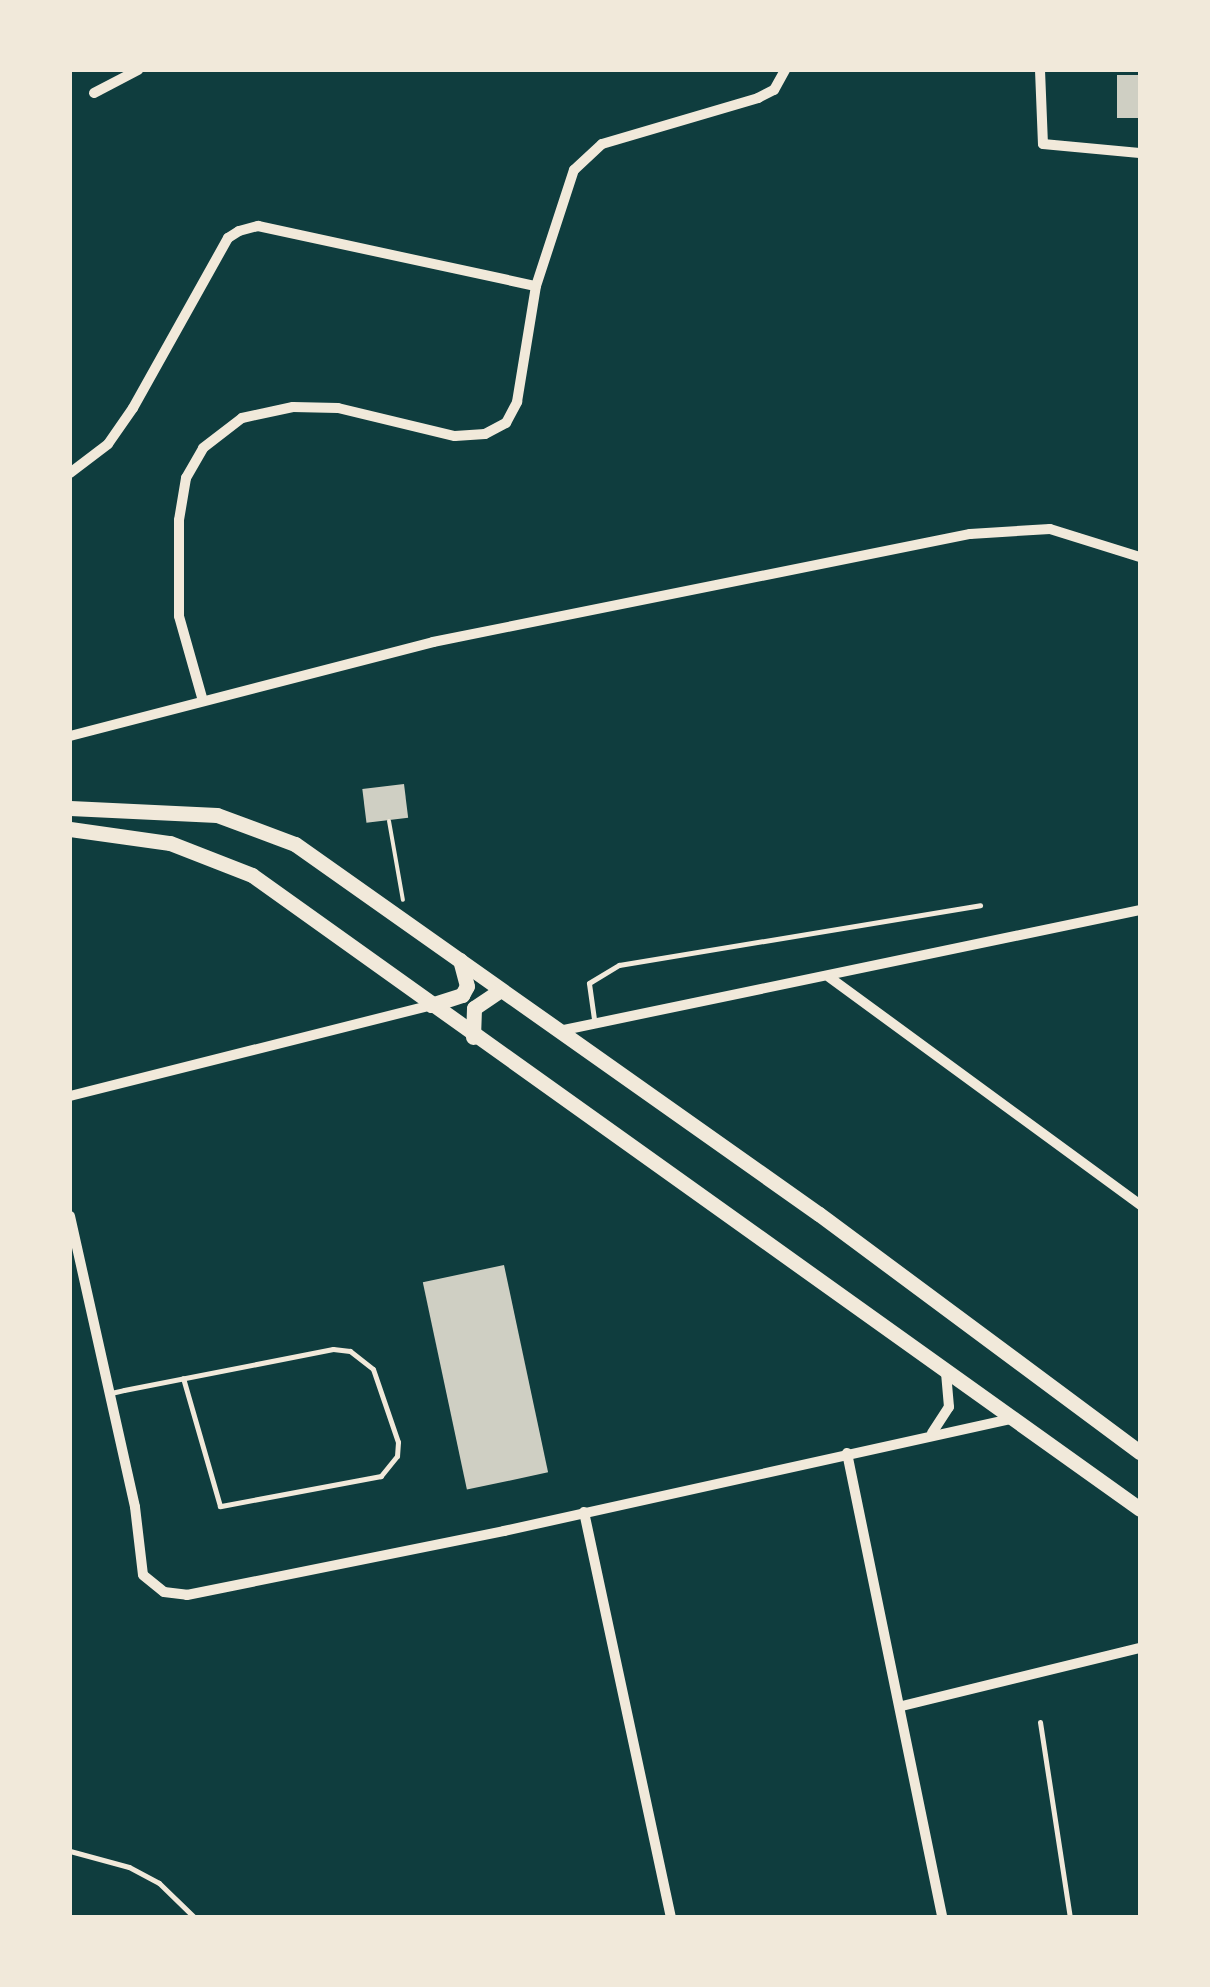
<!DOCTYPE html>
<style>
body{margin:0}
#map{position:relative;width:1210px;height:1987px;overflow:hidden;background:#0f3d3e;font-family:"Roboto Condensed",sans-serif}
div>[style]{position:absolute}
.building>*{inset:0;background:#cfcfc3;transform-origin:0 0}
.path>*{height:4px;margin:-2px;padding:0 2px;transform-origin:2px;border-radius:2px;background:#f1e9da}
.service>*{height:5px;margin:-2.5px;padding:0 2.5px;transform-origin:2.5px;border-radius:2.5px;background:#f1e9da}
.minor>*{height:10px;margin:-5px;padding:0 5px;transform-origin:5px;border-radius:5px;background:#f1e9da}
.primary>*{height:15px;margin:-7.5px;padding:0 7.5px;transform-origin:7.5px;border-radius:7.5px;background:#f1e9da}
span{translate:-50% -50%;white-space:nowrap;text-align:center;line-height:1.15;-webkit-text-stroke:8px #f1e9da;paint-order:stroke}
.frame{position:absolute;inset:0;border:72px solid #f1e9da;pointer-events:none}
</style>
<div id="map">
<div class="building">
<i style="left:1117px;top:75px;width:23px;height:43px"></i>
<i style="left:404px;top:784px;width:34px;height:42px;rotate:83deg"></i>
<i style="left:504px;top:1265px;width:212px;height:83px;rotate:78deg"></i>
</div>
<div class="path">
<i style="left:389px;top:821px;width:80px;rotate:80deg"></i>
</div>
<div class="service">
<i style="left:594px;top:1019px;width:36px;rotate:-98deg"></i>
<i style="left:589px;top:983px;width:35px;rotate:-31deg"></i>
<i style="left:619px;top:965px;width:366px;rotate:-9.4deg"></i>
<i style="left:111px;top:1393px;width:13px;rotate:-13deg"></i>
<i style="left:124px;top:1390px;width:213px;rotate:-11.1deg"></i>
<i style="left:333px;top:1349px;width:17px;rotate:7deg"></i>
<i style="left:350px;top:1351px;width:29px;rotate:38deg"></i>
<i style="left:373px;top:1369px;width:77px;rotate:71.1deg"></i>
<i style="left:398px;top:1442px;width:14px;rotate:94deg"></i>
<i style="left:397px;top:1456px;width:26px;rotate:129deg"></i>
<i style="left:381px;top:1476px;width:164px;rotate:169.4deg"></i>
<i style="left:220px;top:1506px;width:133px;rotate:-106.1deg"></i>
<i style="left:1040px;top:1722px;width:197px;rotate:81.3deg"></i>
<i style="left:70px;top:1851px;width:61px;rotate:15.2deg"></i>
<i style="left:129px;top:1867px;width:34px;rotate:28deg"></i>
<i style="left:159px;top:1883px;width:49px;rotate:44.2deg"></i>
</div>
<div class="minor">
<i style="left:1040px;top:70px;width:74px;rotate:87.7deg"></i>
<i style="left:1043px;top:144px;width:97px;rotate:5.3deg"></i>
<i style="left:94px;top:93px;width:50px;rotate:-27.6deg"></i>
<i style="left:70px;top:473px;width:48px;rotate:-37.3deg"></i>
<i style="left:108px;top:444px;width:44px;rotate:-55.2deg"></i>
<i style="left:133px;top:408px;width:195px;rotate:-60.8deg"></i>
<i style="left:228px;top:238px;width:13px;rotate:-32deg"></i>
<i style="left:239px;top:231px;width:20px;rotate:-15deg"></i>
<i style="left:258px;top:226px;width:284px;rotate:12.2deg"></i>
<i style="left:203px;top:701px;width:88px;rotate:-105.8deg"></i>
<i style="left:179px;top:616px;width:96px;rotate:-90deg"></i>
<i style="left:179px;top:520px;width:43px;rotate:-80.5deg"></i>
<i style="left:186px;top:478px;width:34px;rotate:-60deg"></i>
<i style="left:203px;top:448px;width:49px;rotate:-37.6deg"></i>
<i style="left:242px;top:418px;width:52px;rotate:-12.2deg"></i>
<i style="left:293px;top:407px;width:45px;rotate:1.3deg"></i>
<i style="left:338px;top:408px;width:120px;rotate:13.5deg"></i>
<i style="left:455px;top:436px;width:30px;rotate:-4deg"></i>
<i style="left:485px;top:434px;width:24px;rotate:-28deg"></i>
<i style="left:506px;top:423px;width:24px;rotate:-62deg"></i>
<i style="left:517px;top:402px;width:118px;rotate:-80.7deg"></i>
<i style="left:536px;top:286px;width:122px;rotate:-71.9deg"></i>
<i style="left:574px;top:170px;width:38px;rotate:-43deg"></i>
<i style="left:602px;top:144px;width:163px;rotate:-16.4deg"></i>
<i style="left:758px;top:98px;width:18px;rotate:-27deg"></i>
<i style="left:774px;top:90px;width:23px;rotate:-61deg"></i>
<i style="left:70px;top:736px;width:375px;rotate:-14.5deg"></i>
<i style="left:433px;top:642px;width:548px;rotate:-11.37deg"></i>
<i style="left:970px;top:534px;width:80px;rotate:-3.6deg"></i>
<i style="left:1050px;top:529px;width:94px;rotate:17.3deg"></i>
<i style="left:829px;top:977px;width:386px;rotate:36.2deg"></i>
<i style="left:559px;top:1031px;width:593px;rotate:-11.76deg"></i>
<i style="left:70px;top:1096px;width:372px;rotate:-14.1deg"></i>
<i style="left:70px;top:1216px;width:298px;rotate:77.4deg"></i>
<i style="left:135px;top:1507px;width:68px;rotate:83.3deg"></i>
<i style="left:143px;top:1575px;width:27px;rotate:39deg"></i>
<i style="left:164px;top:1592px;width:23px;rotate:7deg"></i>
<i style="left:187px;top:1595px;width:323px;rotate:-11.4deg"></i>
<i style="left:504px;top:1531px;width:523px;rotate:-12.47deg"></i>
<i style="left:932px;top:1433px;width:31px;rotate:-57deg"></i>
<i style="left:949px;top:1407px;width:35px;rotate:-95deg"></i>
<i style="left:847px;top:1453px;width:474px;rotate:78.4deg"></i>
<i style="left:584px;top:1512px;width:414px;rotate:77.9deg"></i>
<i style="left:902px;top:1706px;width:245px;rotate:-13.7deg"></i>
</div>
<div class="primary">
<i style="left:70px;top:808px;width:147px;rotate:2.7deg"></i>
<i style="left:217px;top:815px;width:83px;rotate:20.4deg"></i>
<i style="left:295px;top:844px;width:641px;rotate:35.23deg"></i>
<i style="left:819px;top:1214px;width:400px;rotate:36.6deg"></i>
<i style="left:70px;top:829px;width:101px;rotate:8deg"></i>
<i style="left:170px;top:843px;width:88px;rotate:21.3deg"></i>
<i style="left:252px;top:875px;width:1091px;rotate:35.53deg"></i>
<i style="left:431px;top:1005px;width:33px;rotate:-18deg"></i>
<i style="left:462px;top:995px;width:10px;rotate:-61deg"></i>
<i style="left:467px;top:986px;width:27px;rotate:-105deg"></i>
<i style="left:473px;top:1037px;width:29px;rotate:-88deg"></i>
<i style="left:474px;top:1008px;width:32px;rotate:-34deg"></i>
</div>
<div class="frame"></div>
</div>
